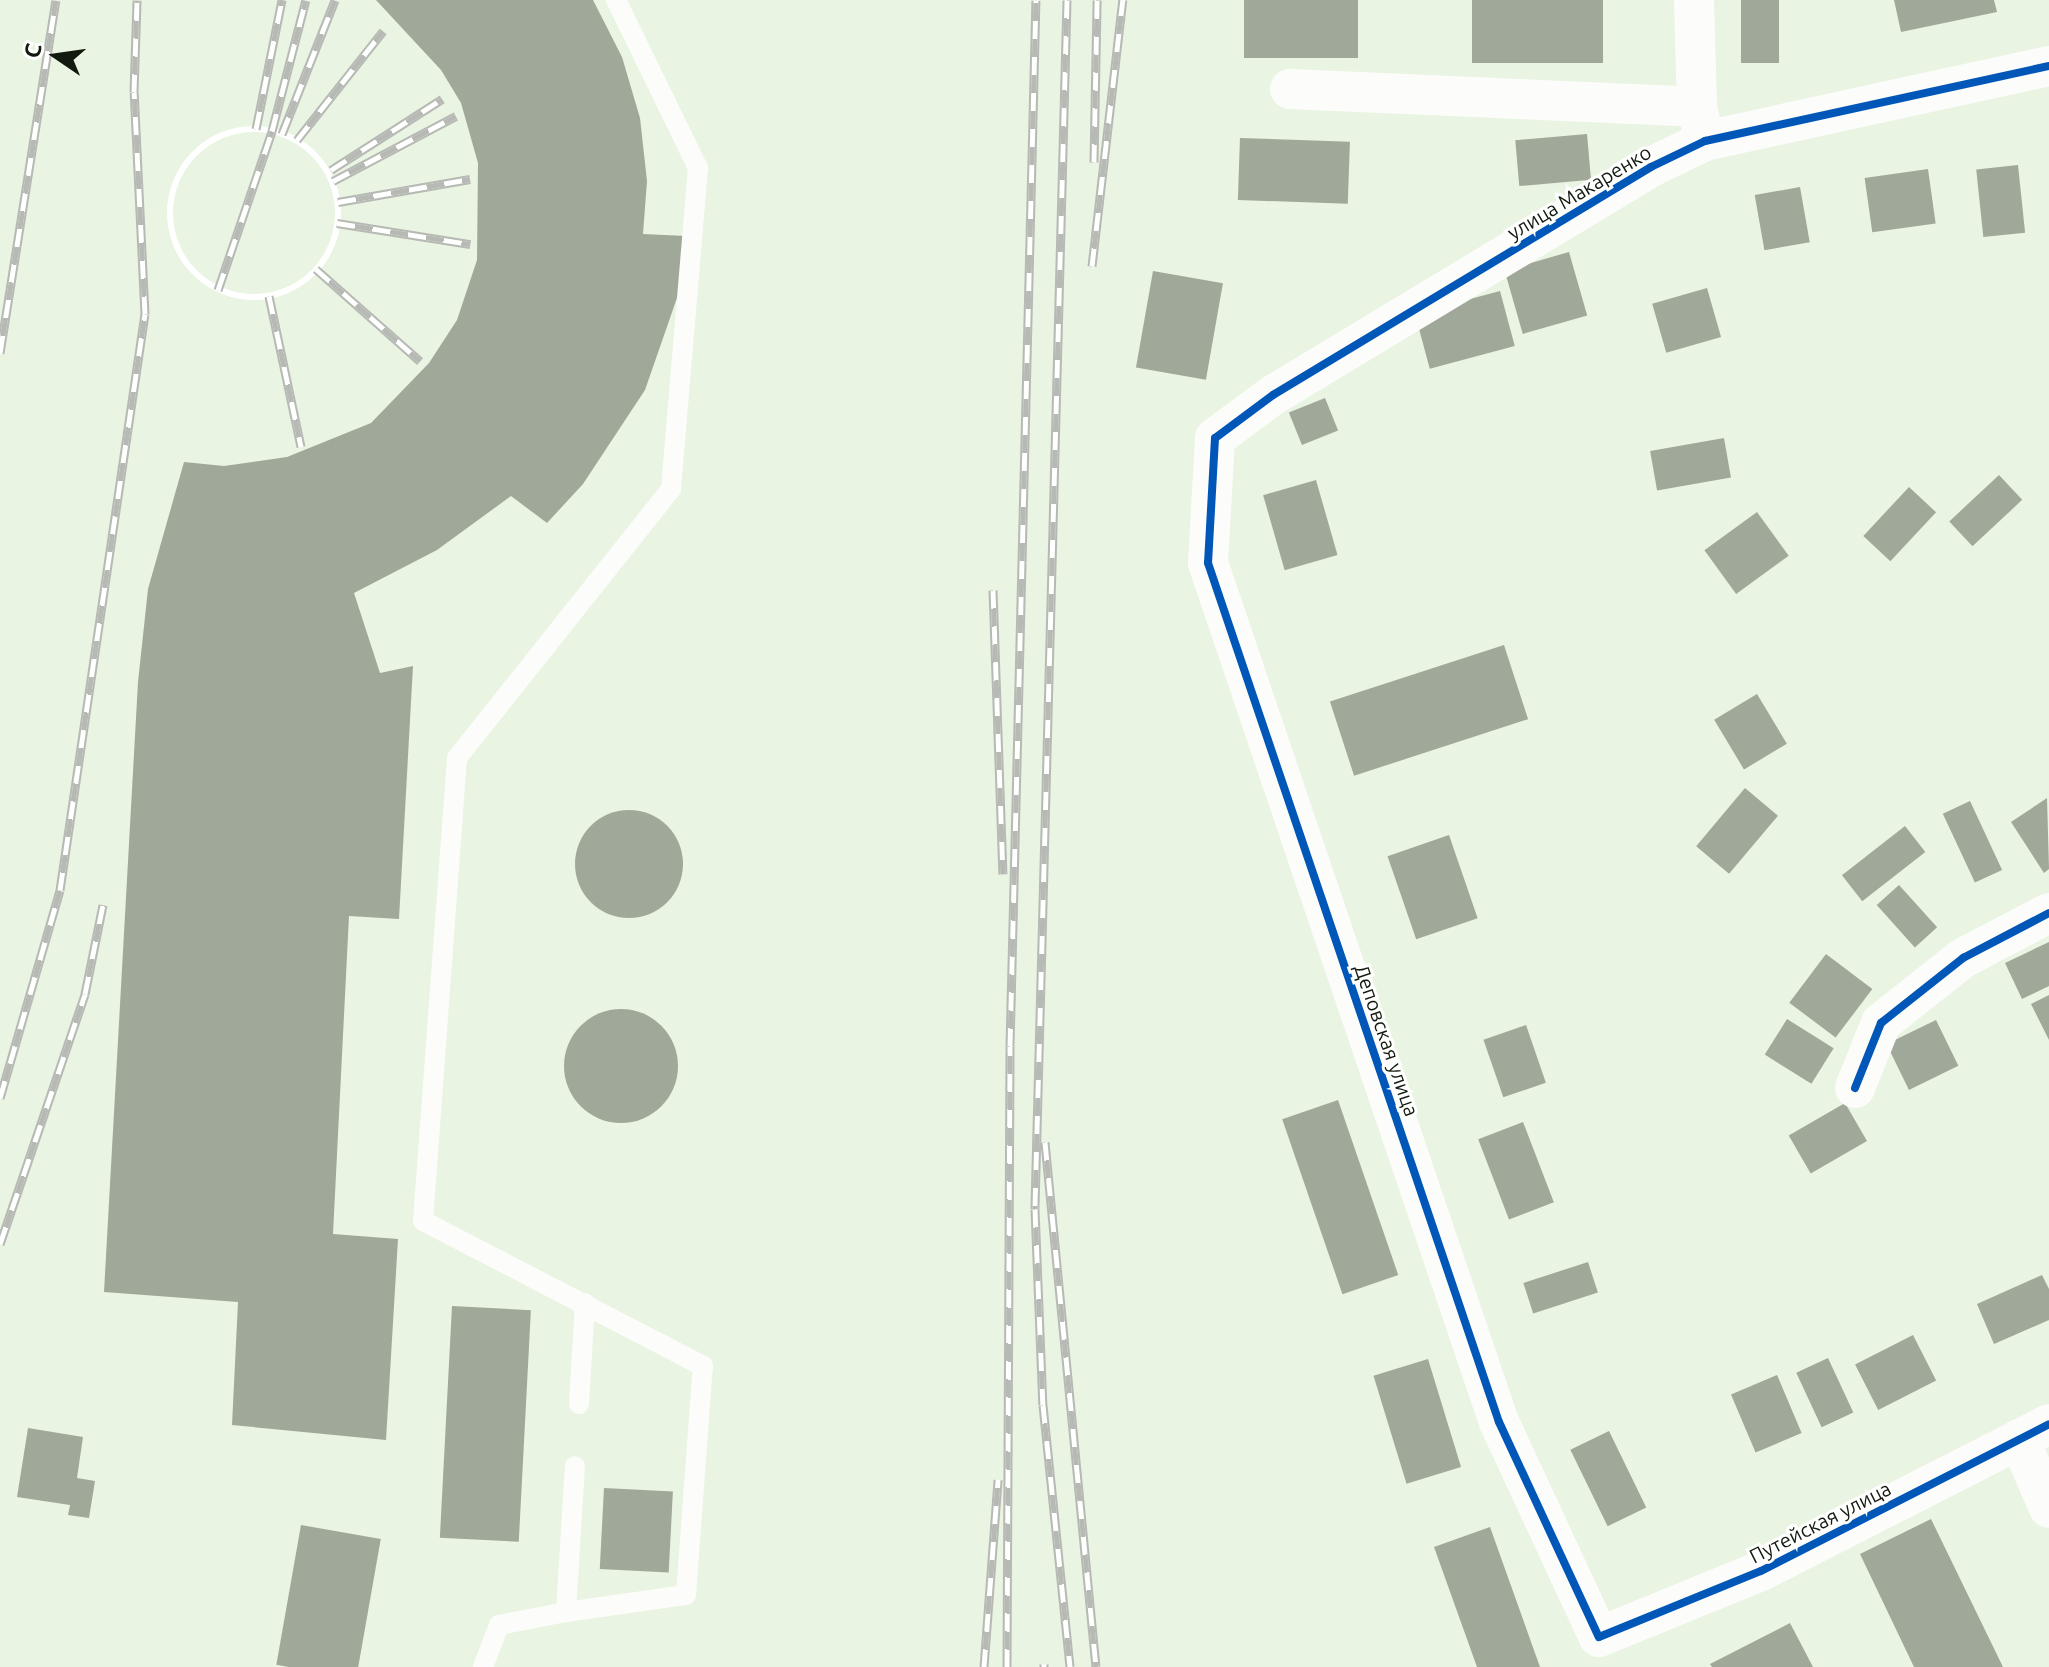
<!DOCTYPE html>
<meta charset="utf-8">
<style>
body{margin:0}
#map{position:relative;width:2049px;height:1667px;overflow:hidden;background:#e9f4e2;font-family:Ubuntu,sans-serif}
div>[style]{position:absolute}
.building>*{inset:0;background:#a0a89a;transform-origin:0 0}
.round{border-radius:50%}
.service>*{height:20px;margin:-10px;padding:0 10px;transform-origin:10px;border-radius:10px;background:#fcfdfb}
.minor>*{height:40px;margin:-20px;padding:0 20px;transform-origin:20px;border-radius:20px;background:#fcfdfb}
.rail>*{height:9px;margin-top:-4.5px;transform-origin:0;background:repeating-linear-gradient(90deg,#fff 0 18px,#b7b9b5 0 36px);box-sizing:border-box;border-block:2px solid #b7b9b5}
.rail>.ring{margin:-3px;padding:0;box-sizing:content-box;background:none;border:6px solid #fff;border-radius:50%}
.cycleway>*{height:8px;margin:-4px;padding:0 4px;transform-origin:4px;border-radius:4px;background:#0057b8}
span{translate:-50% -50%;white-space:nowrap;text-align:center;line-height:1.15;-webkit-text-stroke:6px #fff;paint-order:stroke}
.street-label{font-size:20px;color:#12190e}
.north{position:absolute;left:16px;top:16px;width:80px;height:80px;-webkit-text-stroke:6px #fff;paint-order:stroke;rotate:283deg;font-size:22px;font-weight:700;line-height:32px;text-align:center;color:#12190e}
.north::after{content:'';display:block;margin:auto;width:28px;height:36px;background:#12190e;clip-path:polygon(50% 0,100% 100%,50% 72%,0 100%)}
</style>
<div id="map">
<div class="building">
<i style="clip-path:polygon(376px 0,593px 0,622px 57px,640px 118px,647px 181px,643px 234px,686px 236px,678px 295px,645px 390px,583px 484px,547px 523px,511px 496px,437px 550px,354px 593px,380px 673px,413px 666px,399px 919px,349px 916px,333px 1234px,398px 1239px,386px 1440px,232px 1425px,238px 1302px,104px 1292px,138px 682px,148px 589px,184px 462px,224px 466px,287px 457px,371px 423px,429px 363px,457px 320px,477px 260px,478px 163px,461px 103px,441px 70px)"></i>
<i style="left:1244px;top:0;width:114px;height:58px"></i>
<i style="left:1472px;top:0;width:131px;height:63px"></i>
<i style="left:1741px;top:0;width:38px;height:63px"></i>
<i style="clip-path:polygon(1894px 0,1994px 0,1997px 12px,1901px 32px)"></i>
<i style="left:1587px;top:134px;width:46px;height:72px;rotate:85deg"></i>
<i style="left:1240px;top:138px;width:110px;height:62px;rotate:2deg"></i>
<i style="left:2018px;top:165px;width:68px;height:42px;rotate:84deg"></i>
<i style="left:1928px;top:169px;width:55px;height:64px;rotate:82deg"></i>
<i style="left:1800px;top:187px;width:56px;height:46px;rotate:80deg"></i>
<i style="left:1569px;top:252px;width:66px;height:67px;rotate:74deg"></i>
<i style="left:1153px;top:271px;width:71px;height:98px;rotate:10deg"></i>
<i style="left:1707px;top:288px;width:51px;height:57px;rotate:74deg"></i>
<i style="left:1500px;top:291px;width:57px;height:88px;rotate:75deg"></i>
<i style="left:1325px;top:398px;width:35px;height:39px;rotate:68deg"></i>
<i style="left:1724px;top:438px;width:40px;height:75px;rotate:80deg"></i>
<i style="left:1999px;top:475px;width:34px;height:68px;rotate:47deg"></i>
<i style="left:1316px;top:480px;width:78px;height:55px;rotate:74deg"></i>
<i style="left:1909px;top:487px;width:37px;height:67px;rotate:43deg"></i>
<i style="left:1757px;top:512px;width:54px;height:65px;rotate:54deg"></i>
<i style="left:1504px;top:645px;width:78px;height:183px;rotate:72deg"></i>
<i style="left:1757px;top:694px;width:58px;height:50px;rotate:59deg"></i>
<i style="left:1745px;top:788px;width:43px;height:76px;rotate:40deg"></i>
<i style="clip-path:polygon(2047px 798px,2049px 869px,2044px 873px,2011px 822px)"></i>
<i style="left:1970px;top:801px;width:76px;height:30px;rotate:65deg"></i>
<i class="round" style="left:575px;top:810px;width:108px;height:108px"></i>
<i style="left:1905px;top:826px;width:33px;height:80px;rotate:52deg"></i>
<i style="left:1449px;top:835px;width:88px;height:65px;rotate:71deg"></i>
<i style="left:1899px;top:885px;width:57px;height:30px;rotate:48deg"></i>
<i style="clip-path:polygon(2049px 942px,2049px 986px,2022px 999px,2005px 963px)"></i>
<i style="left:1826px;top:954px;width:58px;height:61px;rotate:37deg"></i>
<i style="clip-path:polygon(2049px 995px,2049px 1040px,2031px 1004px)"></i>
<i class="round" style="left:564px;top:1009px;width:114px;height:114px"></i>
<i style="left:1787px;top:1019px;width:55px;height:42px;rotate:32deg"></i>
<i style="left:1936px;top:1020px;width:51px;height:55px;rotate:64deg"></i>
<i style="left:1526px;top:1025px;width:61px;height:45px;rotate:71deg"></i>
<i style="left:1338px;top:1100px;width:185px;height:59px;rotate:71deg"></i>
<i style="left:1845px;top:1103px;width:44px;height:65px;rotate:60deg"></i>
<i style="left:1523px;top:1122px;width:86px;height:48px;rotate:69deg"></i>
<i style="left:1588px;top:1262px;width:32px;height:68px;rotate:72deg"></i>
<i style="clip-path:polygon(2042px 1275px,2049px 1289px,2049px 1320px,1994px 1344px,1977px 1304px)"></i>
<i style="left:452px;top:1306px;width:79px;height:232px;rotate:3deg"></i>
<i style="left:1913px;top:1335px;width:51px;height:65px;rotate:63deg"></i>
<i style="left:1828px;top:1358px;width:60px;height:35px;rotate:65deg"></i>
<i style="left:1428px;top:1359px;width:113px;height:57px;rotate:73deg"></i>
<i style="left:1777px;top:1375px;width:63px;height:50px;rotate:67deg"></i>
<i style="clip-path:polygon(28px 1428px,83px 1437px,77px 1478px,95px 1481px,89px 1518px,68px 1515px,70px 1505px,17px 1497px)"></i>
<i style="left:1609px;top:1431px;width:85px;height:43px;rotate:64deg"></i>
<i style="left:604px;top:1488px;width:69px;height:81px;rotate:3deg"></i>
<i style="clip-path:polygon(1931px 1519px,2003px 1667px,1914px 1667px,1860px 1554px)"></i>
<i style="left:301px;top:1525px;width:81px;height:142px;rotate:10deg"></i>
<i style="clip-path:polygon(1490px 1527px,1540px 1667px,1477px 1667px,1434px 1547px)"></i>
<i style="clip-path:polygon(1790px 1623px,1813px 1667px,1712px 1667px,1710px 1664px)"></i>
</div>
<div class="service">
<i style="left:579px;top:1404px;width:101px;rotate:-86.6deg"></i>
<i style="left:566px;top:1612px;width:121px;rotate:-8.1deg"></i>
<i style="left:686px;top:1595px;width:230px;rotate:-85.8deg"></i>
<i style="left:703px;top:1366px;width:315px;rotate:-152.6deg"></i>
<i style="left:423px;top:1221px;width:464px;rotate:-85.8deg"></i>
<i style="left:457px;top:758px;width:344px;rotate:-51.5deg"></i>
<i style="left:671px;top:489px;width:322px;rotate:-85.2deg"></i>
<i style="left:698px;top:168px;width:187px;rotate:-116deg"></i>
<i style="left:483px;top:1667px;width:45px;rotate:-69.1deg"></i>
<i style="left:499px;top:1625px;width:68px;rotate:-11deg"></i>
<i style="left:566px;top:1612px;width:146px;rotate:-86.5deg"></i>
</div>
<div class="minor">
<i style="left:1694px;top:0;width:107px;rotate:88.4deg"></i>
<i style="left:1697px;top:107px;width:27px;rotate:77deg"></i>
<i style="left:2049px;top:66px;width:352px;rotate:167.7deg"></i>
<i style="left:1705px;top:141px;width:60px;rotate:154.3deg"></i>
<i style="left:1651px;top:167px;width:441px;rotate:148.9deg"></i>
<i style="left:1273px;top:395px;width:72px;rotate:143.4deg"></i>
<i style="left:1215px;top:438px;width:125px;rotate:93.2deg"></i>
<i style="left:1208px;top:563px;width:907px;rotate:71.29deg"></i>
<i style="left:1499px;top:1422px;width:237px;rotate:65.1deg"></i>
<i style="left:1599px;top:1637px;width:175px;rotate:-22.2deg"></i>
<i style="left:1761px;top:1571px;width:323px;rotate:-27deg"></i>
<i style="left:1290px;top:89px;width:407px;rotate:2.5deg"></i>
<i style="left:1855px;top:1088px;width:70px;rotate:-68.2deg"></i>
<i style="left:1881px;top:1023px;width:105px;rotate:-38.4deg"></i>
<i style="left:1963px;top:958px;width:97px;rotate:-27.6deg"></i>
<i style="left:2019px;top:1439px;width:75px;rotate:66.5deg"></i>
</div>
<div class="rail">
<i style="left:1067px;top:0;width:1209px;rotate:91.52deg"></i>
<i style="left:1035px;top:1209px;width:196px;rotate:87.7deg"></i>
<i style="left:1043px;top:1405px;width:263px;rotate:84.1deg"></i>
<i class="ring" style="left:170px;top:129px;width:162px;height:162px"></i>
<i style="left:256px;top:129px;width:132px;rotate:-78.6deg"></i>
<i style="left:282px;top:134px;width:144px;rotate:-68.4deg"></i>
<i style="left:297px;top:140px;width:139px;rotate:-51.7deg"></i>
<i style="left:1094px;top:162px;width:162px;rotate:-88.9deg"></i>
<i style="left:331px;top:170px;width:132px;rotate:-32.6deg"></i>
<i style="left:333px;top:181px;width:139px;rotate:-27.9deg"></i>
<i style="left:338px;top:202px;width:134px;rotate:-9.9deg"></i>
<i style="left:337px;top:223px;width:135px;rotate:9deg"></i>
<i style="left:1092px;top:266px;width:268px;rotate:-83.4deg"></i>
<i style="left:316px;top:269px;width:139px;rotate:41.5deg"></i>
<i style="left:218px;top:290px;width:168px;rotate:-71.2deg"></i>
<i style="left:272px;top:131px;width:135px;rotate:-75.5deg"></i>
<i style="left:269px;top:296px;width:154px;rotate:78deg"></i>
<i style="left:0;top:353px;width:357px;rotate:-81deg"></i>
<i style="left:993px;top:590px;width:284px;rotate:88deg"></i>
<i style="left:0;top:1098px;width:216px;rotate:-73.9deg"></i>
<i style="left:60px;top:890px;width:582px;rotate:-81.61deg"></i>
<i style="left:145px;top:314px;width:222px;rotate:-92.8deg"></i>
<i style="left:134px;top:92px;width:92px;rotate:-88.1deg"></i>
<i style="left:1045px;top:1142px;width:527px;rotate:84.45deg"></i>
<i style="left:0;top:1244px;width:264px;rotate:-71.2deg"></i>
<i style="left:85px;top:994px;width:91px;rotate:-78.6deg"></i>
<i style="left:984px;top:1667px;width:188px;rotate:-85.7deg"></i>
<i style="left:1007px;top:1667px;width:621px;rotate:-89.72deg"></i>
<i style="left:1010px;top:1046px;width:1046px;rotate:-88.58deg"></i>
<i style="left:1044px;top:1667px;width:3px;rotate:-90deg"></i>
</div>
<div class="cycleway">
<i style="left:2049px;top:66px;width:352px;rotate:167.7deg"></i>
<i style="left:1705px;top:141px;width:60px;rotate:154.3deg"></i>
<i style="left:1651px;top:167px;width:441px;rotate:148.9deg"></i>
<i style="left:1273px;top:395px;width:72px;rotate:143.4deg"></i>
<i style="left:1215px;top:438px;width:125px;rotate:93.2deg"></i>
<i style="left:1208px;top:563px;width:907px;rotate:71.29deg"></i>
<i style="left:1499px;top:1422px;width:237px;rotate:65.1deg"></i>
<i style="left:1599px;top:1637px;width:175px;rotate:-22.2deg"></i>
<i style="left:1761px;top:1571px;width:323px;rotate:-27deg"></i>
<i style="left:1855px;top:1088px;width:70px;rotate:-68.2deg"></i>
<i style="left:1881px;top:1023px;width:105px;rotate:-38.4deg"></i>
<i style="left:1963px;top:958px;width:97px;rotate:-27.6deg"></i>
</div>
<div class="street-label">
<span style="left:1579px;top:192px;rotate:-31deg">улица Макаренко</span>
<span style="left:1387px;top:1040px;rotate:71deg">Деповская улица</span>
<span style="left:1820px;top:1522px;rotate:-27deg">Путейская улица</span>
</div>
<div class="north">С</div>
</div>
